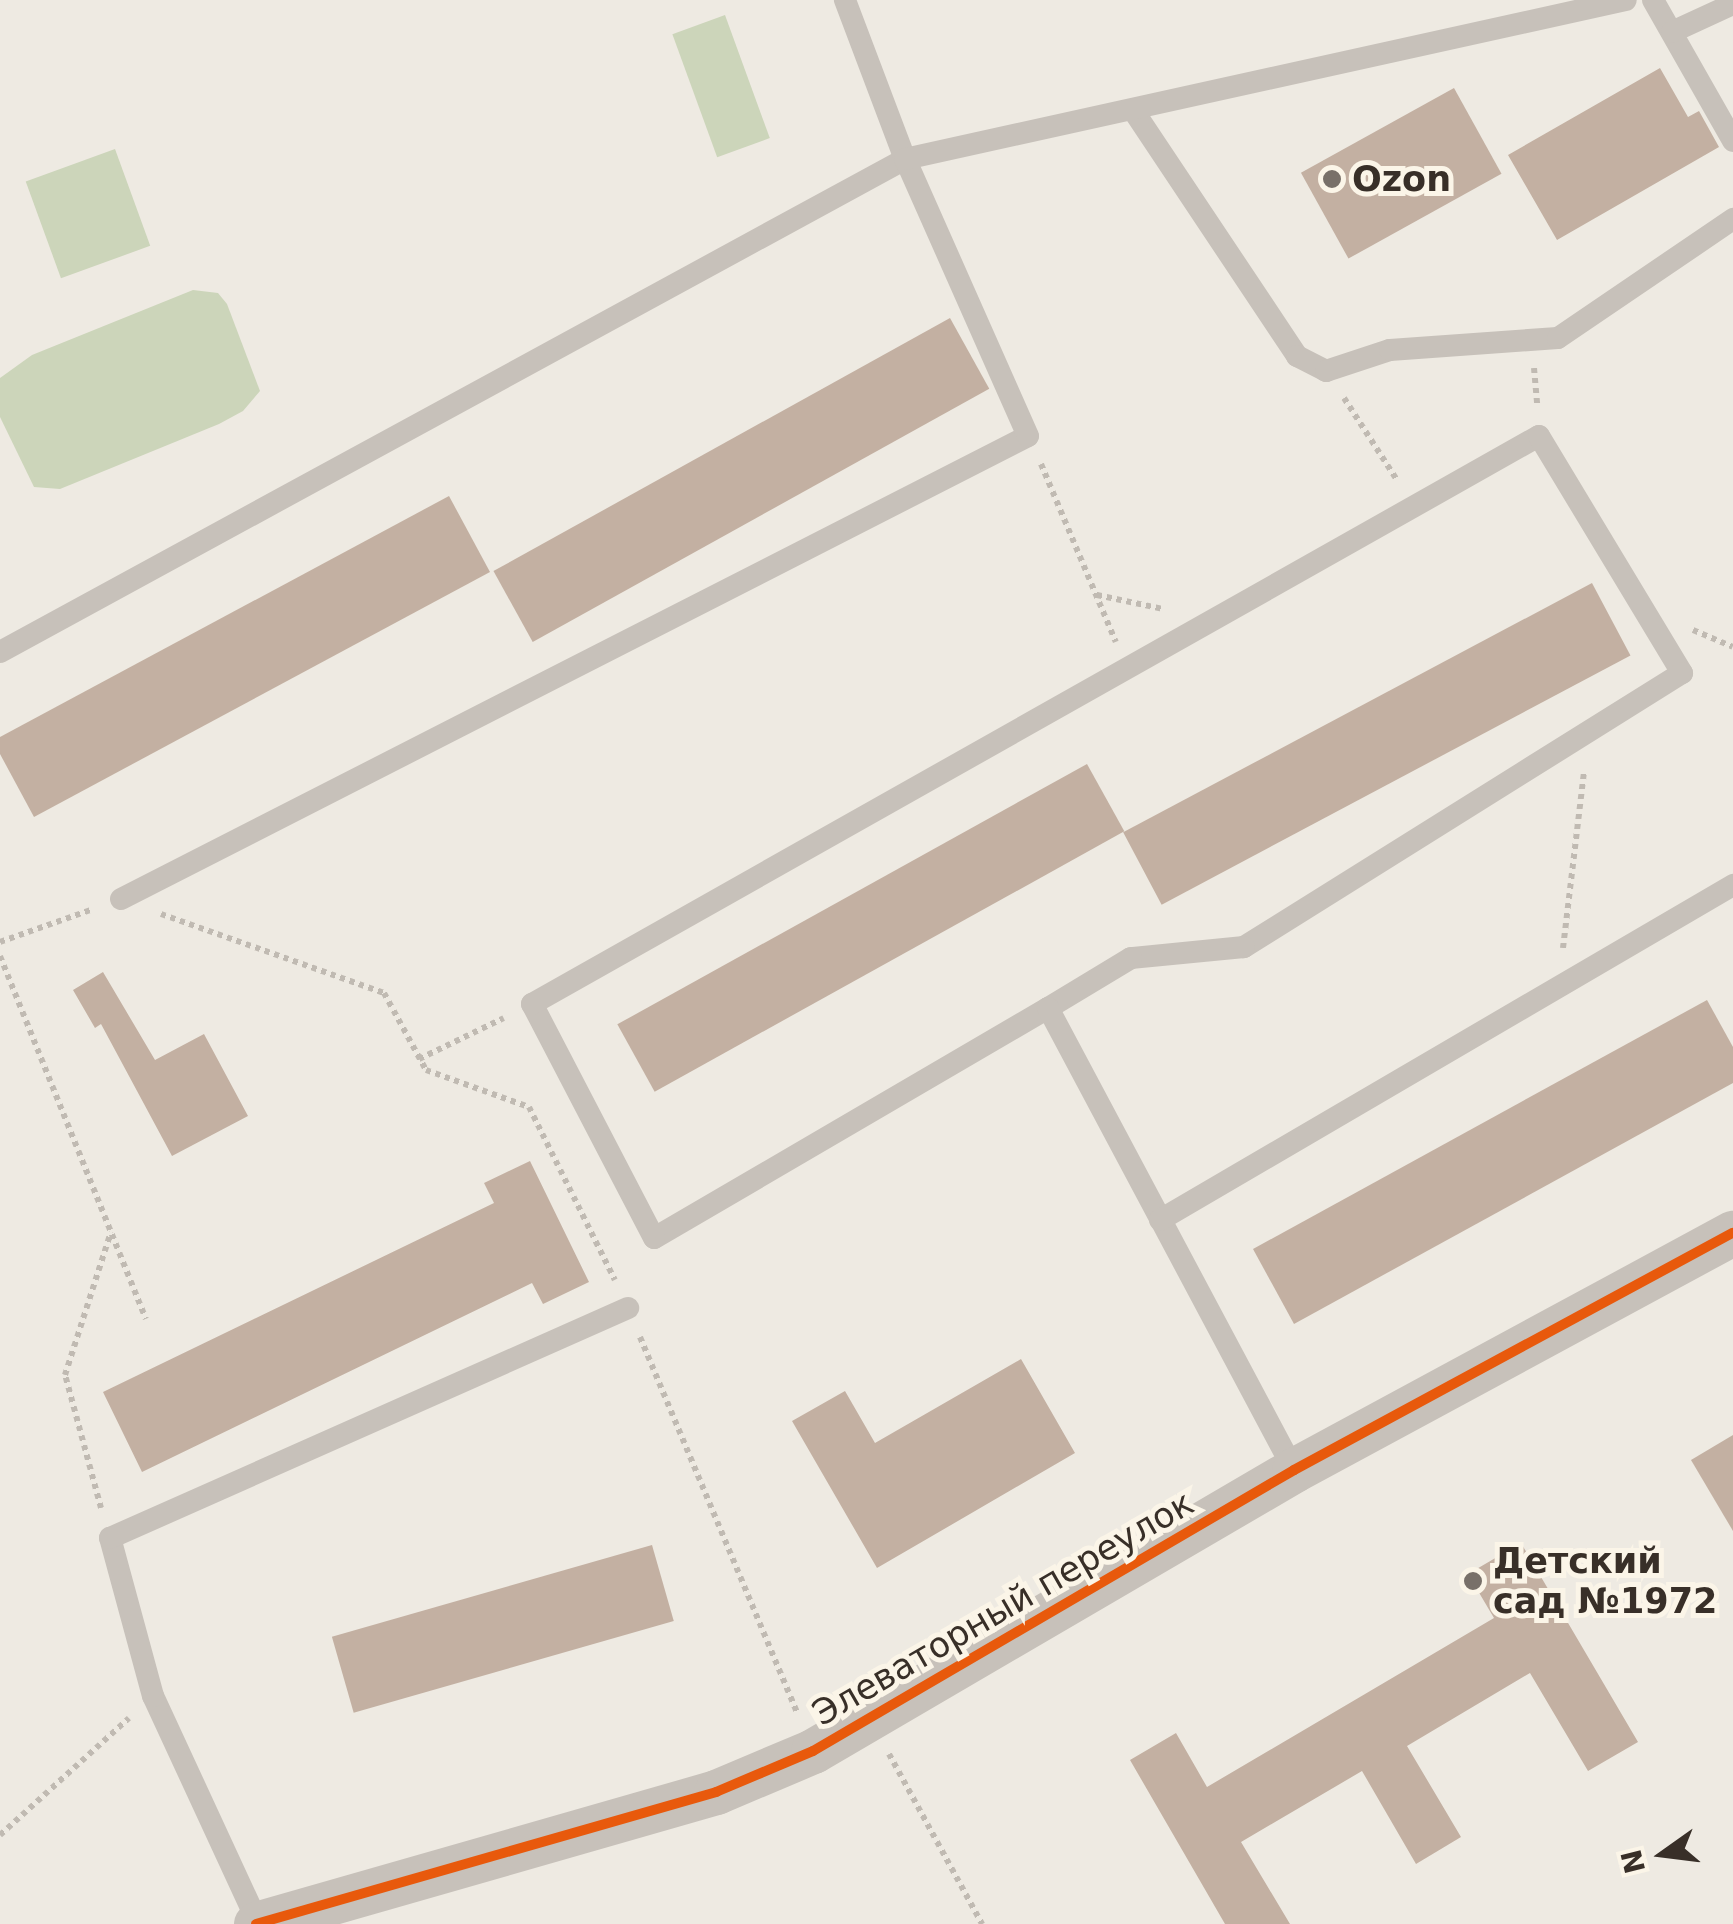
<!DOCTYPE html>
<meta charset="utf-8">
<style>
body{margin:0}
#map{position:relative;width:1733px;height:1924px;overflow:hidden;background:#eeeae2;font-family:"DejaVu Sans",sans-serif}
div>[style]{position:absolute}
.green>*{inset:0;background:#ccd5ba;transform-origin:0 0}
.building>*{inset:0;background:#c3b0a2;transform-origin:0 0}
.path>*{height:6px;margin-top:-3px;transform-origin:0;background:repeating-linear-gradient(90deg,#c0bab2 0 5px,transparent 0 10px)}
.lane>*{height:22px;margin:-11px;padding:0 11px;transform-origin:11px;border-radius:11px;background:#c7c1ba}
.street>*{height:45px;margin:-22.5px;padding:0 22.5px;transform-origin:22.5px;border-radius:22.5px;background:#c7c1ba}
.cycleway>*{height:10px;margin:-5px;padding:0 5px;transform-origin:5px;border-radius:5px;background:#e8590c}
.dots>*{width:28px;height:28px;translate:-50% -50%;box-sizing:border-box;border:5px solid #fbf5e8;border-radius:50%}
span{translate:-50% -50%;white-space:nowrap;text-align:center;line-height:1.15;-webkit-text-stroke:10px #fbf5e8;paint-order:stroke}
.poi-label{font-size:35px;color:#382f28;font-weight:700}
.left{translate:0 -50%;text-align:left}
.street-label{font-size:35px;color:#382f28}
.north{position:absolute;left:1613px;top:1804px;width:100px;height:100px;-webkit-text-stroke:8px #fbf5e8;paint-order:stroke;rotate:256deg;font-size:28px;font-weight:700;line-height:40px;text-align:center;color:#382f28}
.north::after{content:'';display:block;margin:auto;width:35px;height:45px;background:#382f28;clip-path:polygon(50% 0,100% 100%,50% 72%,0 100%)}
</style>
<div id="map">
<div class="green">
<i style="left:725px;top:15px;width:131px;height:56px;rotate:70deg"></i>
<i style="left:115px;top:149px;width:103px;height:95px;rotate:70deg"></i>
<i style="clip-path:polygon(193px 290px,218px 293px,227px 304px,260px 391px,243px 411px,219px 424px,60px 489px,34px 487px,0 417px,0 378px,32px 355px)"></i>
</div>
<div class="building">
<i style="clip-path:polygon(1660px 68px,1688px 117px,1699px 111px,1719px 147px,1557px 240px,1508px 155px)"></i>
<i style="left:1454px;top:88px;width:98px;height:175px;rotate:61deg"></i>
<i style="left:950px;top:318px;width:81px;height:522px;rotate:61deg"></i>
<i style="clip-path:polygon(449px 496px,490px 572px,34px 817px,0 754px,0 737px)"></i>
<i style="left:1592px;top:583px;width:82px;height:531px;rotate:62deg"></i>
<i style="left:1087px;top:764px;width:77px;height:537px;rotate:61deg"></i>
<i style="clip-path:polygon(103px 972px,155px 1060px,204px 1034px,248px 1116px,172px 1156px,101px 1024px,95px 1028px,73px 990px)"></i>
<i style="clip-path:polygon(1707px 1000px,1733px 1047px,1733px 1083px,1294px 1324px,1253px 1249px)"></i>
<i style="clip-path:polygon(530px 1161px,589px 1282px,543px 1304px,532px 1283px,142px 1472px,103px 1392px,494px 1203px,484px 1183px)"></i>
<i style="clip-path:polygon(1021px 1359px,1075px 1453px,877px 1568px,792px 1421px,845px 1391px,875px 1443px)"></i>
<i style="clip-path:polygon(1733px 1435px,1733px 1531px,1691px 1460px)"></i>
<i style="clip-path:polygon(1521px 1543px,1638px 1742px,1588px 1771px,1530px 1673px,1407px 1746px,1461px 1837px,1416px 1864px,1362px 1771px,1241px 1842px,1290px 1924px,1225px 1924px,1130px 1760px,1176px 1733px,1207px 1787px,1494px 1618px,1468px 1574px)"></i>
<i style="left:652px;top:1545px;width:79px;height:333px;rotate:74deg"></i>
</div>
<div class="path">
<i style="left:1534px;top:368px;width:37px;rotate:85deg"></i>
<i style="left:1344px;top:398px;width:98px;rotate:57.1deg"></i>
<i style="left:1041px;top:464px;width:193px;rotate:67.2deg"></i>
<i style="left:1097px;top:595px;width:67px;rotate:12deg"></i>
<i style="left:1693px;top:630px;width:43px;rotate:23deg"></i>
<i style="left:161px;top:914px;width:237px;rotate:19.5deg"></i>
<i style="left:384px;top:993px;width:88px;rotate:61.4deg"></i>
<i style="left:426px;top:1070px;width:109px;rotate:19.8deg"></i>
<i style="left:529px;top:1107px;width:193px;rotate:63.6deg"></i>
<i style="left:0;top:942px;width:99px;rotate:-19.5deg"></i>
<i style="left:1563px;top:948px;width:177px;rotate:-83.2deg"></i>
<i style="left:0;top:956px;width:391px;rotate:68.1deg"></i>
<i style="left:419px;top:1059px;width:94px;rotate:-25.8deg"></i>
<i style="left:640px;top:1337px;width:407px;rotate:67.3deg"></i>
<i style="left:101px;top:1508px;width:138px;rotate:-105.1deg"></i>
<i style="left:65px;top:1375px;width:150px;rotate:-72.2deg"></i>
<i style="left:889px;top:1754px;width:194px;rotate:61.3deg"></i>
<i style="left:0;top:1835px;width:174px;rotate:-42.2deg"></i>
</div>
<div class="lane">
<i style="left:1653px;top:0;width:162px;rotate:60.4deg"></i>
<i style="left:1672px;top:32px;width:67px;rotate:-24.7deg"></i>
<i style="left:1133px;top:110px;width:296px;rotate:56.3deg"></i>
<i style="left:1297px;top:356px;width:33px;rotate:27deg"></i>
<i style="left:1326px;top:371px;width:67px;rotate:-18.2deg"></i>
<i style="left:1390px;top:350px;width:168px;rotate:-4.1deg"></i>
<i style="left:1558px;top:338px;width:212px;rotate:-34.2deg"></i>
<i style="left:0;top:652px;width:1031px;rotate:-28.58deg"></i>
<i style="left:905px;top:159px;width:170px;rotate:-110.7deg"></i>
<i style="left:121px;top:899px;width:1018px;rotate:-27.04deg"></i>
<i style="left:1028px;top:436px;width:303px;rotate:-113.9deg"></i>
<i style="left:905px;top:159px;width:738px;rotate:-12.44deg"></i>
<i style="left:1048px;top:1008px;width:456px;rotate:149.7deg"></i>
<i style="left:654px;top:1238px;width:264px;rotate:-117.5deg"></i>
<i style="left:532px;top:1004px;width:1156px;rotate:-29.43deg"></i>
<i style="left:1539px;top:436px;width:277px;rotate:58.9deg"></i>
<i style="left:1682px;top:673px;width:517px;rotate:147.97deg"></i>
<i style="left:1244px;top:947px;width:114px;rotate:174.4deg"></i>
<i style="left:1131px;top:958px;width:97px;rotate:148.9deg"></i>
<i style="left:1048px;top:1008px;width:523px;rotate:61.97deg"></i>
<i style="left:1160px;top:1220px;width:664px;rotate:-30.31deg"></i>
<i style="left:258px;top:1923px;width:250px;rotate:-114.8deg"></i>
<i style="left:153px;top:1696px;width:164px;rotate:-105.2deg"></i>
<i style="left:110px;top:1538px;width:567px;rotate:-23.94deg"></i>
</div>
<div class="street">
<i style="left:256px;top:1924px;width:479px;rotate:-16deg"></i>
<i style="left:716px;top:1792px;width:105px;rotate:-22.9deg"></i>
<i style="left:813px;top:1751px;width:557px;rotate:-30.29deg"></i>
<i style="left:1294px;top:1470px;width:499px;rotate:-28.4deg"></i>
</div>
<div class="cycleway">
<i style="left:256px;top:1924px;width:479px;rotate:-16deg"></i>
<i style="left:716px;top:1792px;width:105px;rotate:-22.9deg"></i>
<i style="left:813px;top:1751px;width:557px;rotate:-30.29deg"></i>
<i style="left:1294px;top:1470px;width:499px;rotate:-28.4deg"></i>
</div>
<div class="dots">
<i style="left:1332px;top:179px;background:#787069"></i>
<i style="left:1473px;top:1581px;background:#787069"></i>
</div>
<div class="poi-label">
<span class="left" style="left:1352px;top:179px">Ozon</span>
<span class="left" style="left:1493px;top:1581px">Детский<br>сад №1972</span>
</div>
<div class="street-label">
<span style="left:1003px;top:1608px;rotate:-30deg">Элеваторный переулок</span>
</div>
<div class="north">N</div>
</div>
